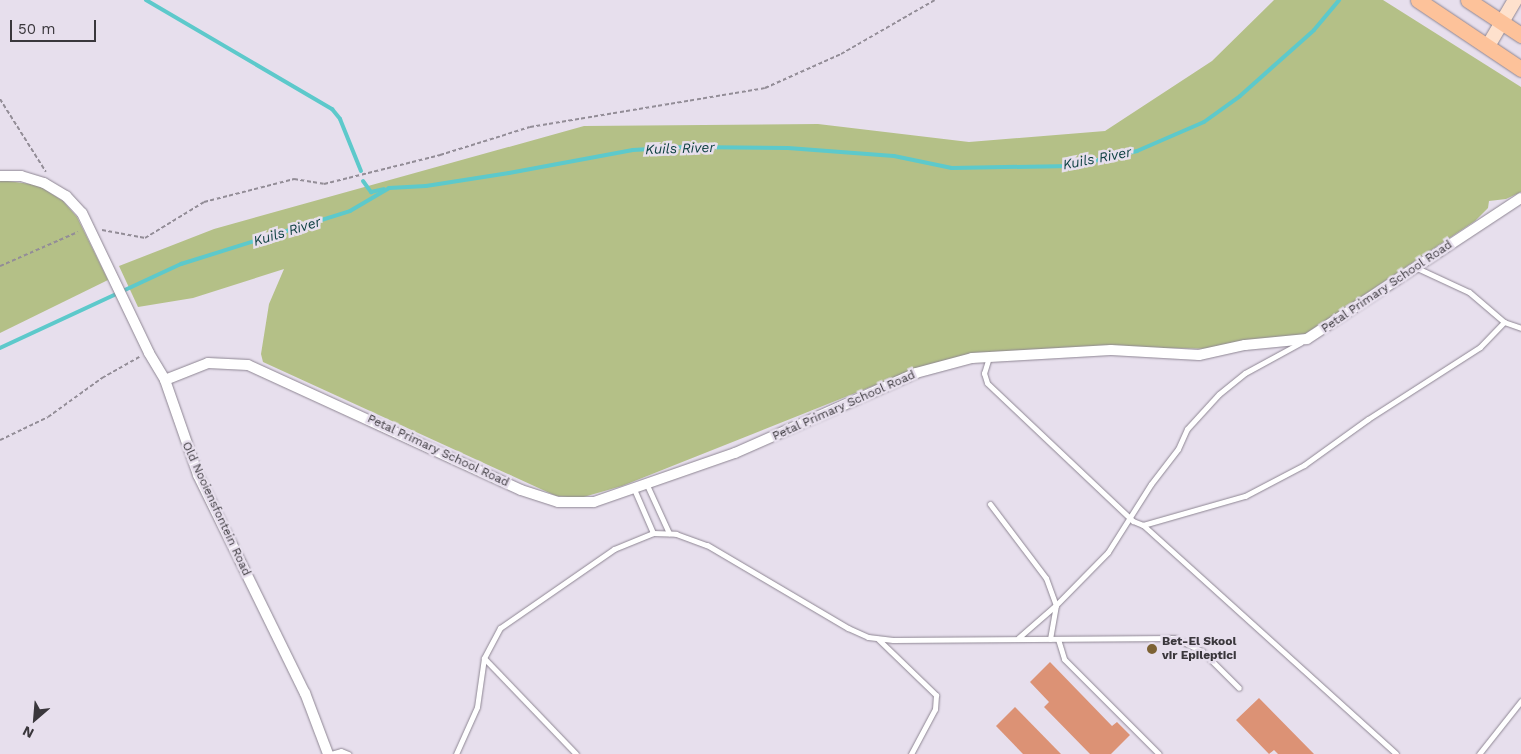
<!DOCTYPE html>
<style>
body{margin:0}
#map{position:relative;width:1521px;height:754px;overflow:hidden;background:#e7dfed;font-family:"Work Sans",sans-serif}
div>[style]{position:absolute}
.green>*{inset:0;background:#b4c087}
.stream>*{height:4px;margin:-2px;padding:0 2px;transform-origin:2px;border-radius:2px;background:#5dc9cb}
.building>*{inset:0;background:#dc9275}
.path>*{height:2px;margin-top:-1px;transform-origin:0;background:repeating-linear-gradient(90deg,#938d97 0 4px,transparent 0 6.5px)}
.roads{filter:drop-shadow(0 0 1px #8e8693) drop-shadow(0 0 1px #8e8693)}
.lane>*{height:5px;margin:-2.5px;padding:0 2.5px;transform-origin:2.5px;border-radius:2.5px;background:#fff}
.street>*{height:10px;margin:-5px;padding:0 5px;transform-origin:5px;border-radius:5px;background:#fff}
.secondary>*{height:14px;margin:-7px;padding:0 7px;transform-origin:7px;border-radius:7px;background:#fee1cd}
.primary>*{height:15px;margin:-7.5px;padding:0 7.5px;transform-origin:7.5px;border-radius:7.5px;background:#fdc29a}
.dots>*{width:14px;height:14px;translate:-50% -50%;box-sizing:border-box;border:2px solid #e7dfed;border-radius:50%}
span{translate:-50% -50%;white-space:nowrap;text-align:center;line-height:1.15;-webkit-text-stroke:5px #e7dfed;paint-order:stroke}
.street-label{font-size:12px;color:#3a373c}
.poi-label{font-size:12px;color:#3a373c;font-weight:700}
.left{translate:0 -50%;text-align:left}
.water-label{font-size:14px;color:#0b3e3f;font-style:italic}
.north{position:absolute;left:10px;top:694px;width:50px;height:50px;-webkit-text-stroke:4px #e7dfed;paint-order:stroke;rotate:207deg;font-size:14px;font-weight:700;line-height:20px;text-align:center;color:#3a373c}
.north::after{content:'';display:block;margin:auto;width:18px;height:22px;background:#3a373c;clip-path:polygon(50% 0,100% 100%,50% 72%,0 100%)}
.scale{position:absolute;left:10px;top:20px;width:86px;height:22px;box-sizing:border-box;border:2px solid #3a373c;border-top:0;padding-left:6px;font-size:15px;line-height:18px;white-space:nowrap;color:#3a373c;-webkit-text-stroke:4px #e7dfed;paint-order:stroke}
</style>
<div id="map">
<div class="green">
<i style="clip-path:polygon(1274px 0,1383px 0,1521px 87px,1521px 192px,1506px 199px,1489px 201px,1488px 208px,1475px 221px,1305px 334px,1218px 349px,1110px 347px,913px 370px,622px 486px,580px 498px,556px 496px,263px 362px,261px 354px,269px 304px,284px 269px,193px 298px,138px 307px,119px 266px,214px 229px,584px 126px,818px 124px,969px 142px,1105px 131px,1212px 61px)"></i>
<i style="clip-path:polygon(0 180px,38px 185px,63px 201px,77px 217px,108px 280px,0 333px)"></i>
</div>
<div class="stream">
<i style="left:146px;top:0;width:216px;rotate:30.4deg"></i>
<i style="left:332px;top:109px;width:13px;rotate:51deg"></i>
<i style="left:340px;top:119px;width:56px;rotate:68deg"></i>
<i style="left:363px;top:181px;width:14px;rotate:54deg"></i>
<i style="left:371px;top:192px;width:13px;rotate:-13deg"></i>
<i style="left:0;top:348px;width:200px;rotate:-24.9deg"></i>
<i style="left:181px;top:264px;width:177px;rotate:-17.4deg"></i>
<i style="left:350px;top:211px;width:45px;rotate:-30.5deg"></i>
<i style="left:389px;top:188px;width:37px;rotate:-3deg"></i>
<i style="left:426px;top:186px;width:84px;rotate:-8.9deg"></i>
<i style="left:509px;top:173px;width:126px;rotate:-10.5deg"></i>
<i style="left:633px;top:150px;width:52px;rotate:-3.3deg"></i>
<i style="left:685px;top:147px;width:103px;rotate:0.6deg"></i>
<i style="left:788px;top:148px;width:106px;rotate:4.3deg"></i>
<i style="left:894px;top:156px;width:59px;rotate:11.7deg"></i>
<i style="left:952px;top:168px;width:120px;rotate:-1deg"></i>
<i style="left:1072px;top:166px;width:67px;rotate:-13deg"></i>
<i style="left:1137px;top:151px;width:73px;rotate:-23.4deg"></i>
<i style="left:1204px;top:122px;width:44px;rotate:-35.8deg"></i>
<i style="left:1240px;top:96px;width:99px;rotate:-41.7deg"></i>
<i style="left:1314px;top:30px;width:39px;rotate:-50deg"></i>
</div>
<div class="building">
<i style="clip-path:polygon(1050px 662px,1112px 726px,1117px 722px,1130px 735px,1111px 754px,1090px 754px,1044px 707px,1049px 702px,1030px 682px)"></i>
<i style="clip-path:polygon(1259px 698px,1314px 754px,1278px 754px,1274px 750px,1269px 754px,1236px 720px)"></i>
<i style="clip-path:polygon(1015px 707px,1061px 754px,1023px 754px,996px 726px)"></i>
</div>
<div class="path">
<i style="left:0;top:99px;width:86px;rotate:57.8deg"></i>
<i style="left:102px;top:230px;width:44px;rotate:10.5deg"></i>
<i style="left:145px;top:238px;width:69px;rotate:-31.4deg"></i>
<i style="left:204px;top:202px;width:93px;rotate:-14.3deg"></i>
<i style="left:294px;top:179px;width:30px;rotate:9deg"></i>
<i style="left:324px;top:184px;width:120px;rotate:-14deg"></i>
<i style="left:440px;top:155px;width:94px;rotate:-17.3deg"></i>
<i style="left:530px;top:127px;width:238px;rotate:-9.4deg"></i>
<i style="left:765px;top:88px;width:83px;rotate:-24.1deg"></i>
<i style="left:841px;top:54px;width:108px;rotate:-29.9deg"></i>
<i style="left:0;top:266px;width:85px;rotate:-23.6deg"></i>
<i style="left:0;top:440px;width:53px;rotate:-25.6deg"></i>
<i style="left:48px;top:417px;width:67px;rotate:-35.8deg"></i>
<i style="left:102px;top:378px;width:43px;rotate:-29.6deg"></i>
</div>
<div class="roads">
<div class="lane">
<i style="left:1417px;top:268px;width:57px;rotate:24.8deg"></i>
<i style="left:1469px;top:292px;width:46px;rotate:40.6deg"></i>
<i style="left:1504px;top:322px;width:18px;rotate:19deg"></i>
<i style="left:989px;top:357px;width:17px;rotate:107deg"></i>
<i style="left:984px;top:373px;width:10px;rotate:73deg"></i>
<i style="left:987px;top:383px;width:201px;rotate:43.4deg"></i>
<i style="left:1133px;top:521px;width:11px;rotate:22deg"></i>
<i style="left:1143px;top:525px;width:106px;rotate:-15.9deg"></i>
<i style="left:1245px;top:496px;width:67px;rotate:-27.7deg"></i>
<i style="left:1304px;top:465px;width:79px;rotate:-35.7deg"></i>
<i style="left:1368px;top:419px;width:133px;rotate:-32.7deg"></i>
<i style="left:1480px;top:347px;width:35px;rotate:-46deg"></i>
<i style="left:647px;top:485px;width:53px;rotate:65.4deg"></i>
<i style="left:634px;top:489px;width:48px;rotate:66.6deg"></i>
<i style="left:990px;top:504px;width:93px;rotate:52.9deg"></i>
<i style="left:1046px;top:578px;width:29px;rotate:70deg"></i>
<i style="left:1056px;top:605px;width:50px;rotate:139deg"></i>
<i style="left:1143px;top:525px;width:341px;rotate:42.1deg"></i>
<i style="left:878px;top:639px;width:81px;rotate:44deg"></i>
<i style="left:936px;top:695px;width:14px;rotate:94deg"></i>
<i style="left:935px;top:709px;width:51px;rotate:118.1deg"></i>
<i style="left:1050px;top:639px;width:35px;rotate:-80deg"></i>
<i style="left:1056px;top:605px;width:74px;rotate:-45.5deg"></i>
<i style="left:1108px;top:552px;width:80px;rotate:-57.7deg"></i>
<i style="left:1151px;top:484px;width:44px;rotate:-52.4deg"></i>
<i style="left:1178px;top:449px;width:22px;rotate:-66deg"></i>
<i style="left:1187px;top:429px;width:47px;rotate:-47.6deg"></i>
<i style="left:1219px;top:394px;width:33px;rotate:-39deg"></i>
<i style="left:1245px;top:373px;width:63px;rotate:-28.6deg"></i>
<i style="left:1058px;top:639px;width:21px;rotate:73deg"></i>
<i style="left:1064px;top:659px;width:134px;rotate:45deg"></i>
<i style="left:484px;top:658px;width:133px;rotate:46.2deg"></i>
<i style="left:331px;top:754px;width:10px;rotate:-17deg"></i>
<i style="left:341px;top:751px;width:8px;rotate:23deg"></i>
<i style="left:456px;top:754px;width:51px;rotate:-65.9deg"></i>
<i style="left:477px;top:707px;width:49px;rotate:-81.9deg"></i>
<i style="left:484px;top:658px;width:34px;rotate:-62deg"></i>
<i style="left:500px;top:628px;width:139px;rotate:-34.7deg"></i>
<i style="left:614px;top:549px;width:42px;rotate:-22.3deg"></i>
<i style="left:653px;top:533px;width:23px;rotate:2deg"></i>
<i style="left:676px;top:534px;width:33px;rotate:20deg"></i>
<i style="left:707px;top:545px;width:164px;rotate:30.5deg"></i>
<i style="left:848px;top:628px;width:22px;rotate:24deg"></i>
<i style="left:868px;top:637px;width:25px;rotate:7deg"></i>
<i style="left:893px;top:640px;width:282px;rotate:-0.4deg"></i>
<i style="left:1175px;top:638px;width:30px;rotate:26deg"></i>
<i style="left:1202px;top:651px;width:52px;rotate:45deg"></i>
<i style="left:1479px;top:754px;width:68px;rotate:-51.6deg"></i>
</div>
<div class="street">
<i style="left:0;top:176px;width:21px"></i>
<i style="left:21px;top:176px;width:24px;rotate:17deg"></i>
<i style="left:44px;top:183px;width:26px;rotate:31deg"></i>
<i style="left:66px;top:196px;width:23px;rotate:47deg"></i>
<i style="left:82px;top:213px;width:155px;rotate:64.4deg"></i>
<i style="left:149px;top:353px;width:31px;rotate:59deg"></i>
<i style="left:165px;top:380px;width:101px;rotate:70.8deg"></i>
<i style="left:198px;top:475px;width:243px;rotate:63.9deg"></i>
<i style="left:305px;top:693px;width:65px;rotate:69.3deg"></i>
<i style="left:165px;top:380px;width:46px;rotate:-21.6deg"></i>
<i style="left:208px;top:363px;width:40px;rotate:2.9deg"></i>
<i style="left:248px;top:365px;width:300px;rotate:24.6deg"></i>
<i style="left:521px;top:490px;width:39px;rotate:18deg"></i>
<i style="left:558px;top:502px;width:36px"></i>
<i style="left:594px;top:502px;width:149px;rotate:-19.2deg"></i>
<i style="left:735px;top:453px;width:198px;rotate:-23.8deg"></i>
<i style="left:916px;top:373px;width:58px;rotate:-15deg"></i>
<i style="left:972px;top:358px;width:139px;rotate:-3.3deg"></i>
<i style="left:1111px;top:350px;width:88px;rotate:3.3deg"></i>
<i style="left:1199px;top:355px;width:47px;rotate:-12.3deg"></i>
<i style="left:1245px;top:345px;width:62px;rotate:-5.5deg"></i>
<i style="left:1307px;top:339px;width:256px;rotate:-33.4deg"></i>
</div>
<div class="secondary">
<i style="left:1488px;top:46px;width:53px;rotate:-59.6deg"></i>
</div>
<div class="primary">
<i style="left:1418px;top:0;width:124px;rotate:33.8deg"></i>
<i style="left:1468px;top:0;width:64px;rotate:33.4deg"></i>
</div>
</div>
<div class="dots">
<i style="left:1152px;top:649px;background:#7d6234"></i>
</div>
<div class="street-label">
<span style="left:1387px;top:287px;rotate:-34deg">Petal Primary School Road</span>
<span style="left:844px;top:406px;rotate:-24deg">Petal Primary School Road</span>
<span style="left:438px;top:451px;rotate:25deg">Petal Primary School Road</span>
<span style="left:216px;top:509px;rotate:65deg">Old Nooiensfontein Road</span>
</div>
<div class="poi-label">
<span class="left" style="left:1162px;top:649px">Bet-El Skool<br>vir Epileptici</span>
</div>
<div class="water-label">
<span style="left:680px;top:148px;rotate:-2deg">Kuils River</span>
<span style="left:1097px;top:158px;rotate:-11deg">Kuils River</span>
<span style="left:287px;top:231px;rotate:-17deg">Kuils River</span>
</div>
<div class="north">N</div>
<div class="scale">50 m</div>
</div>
